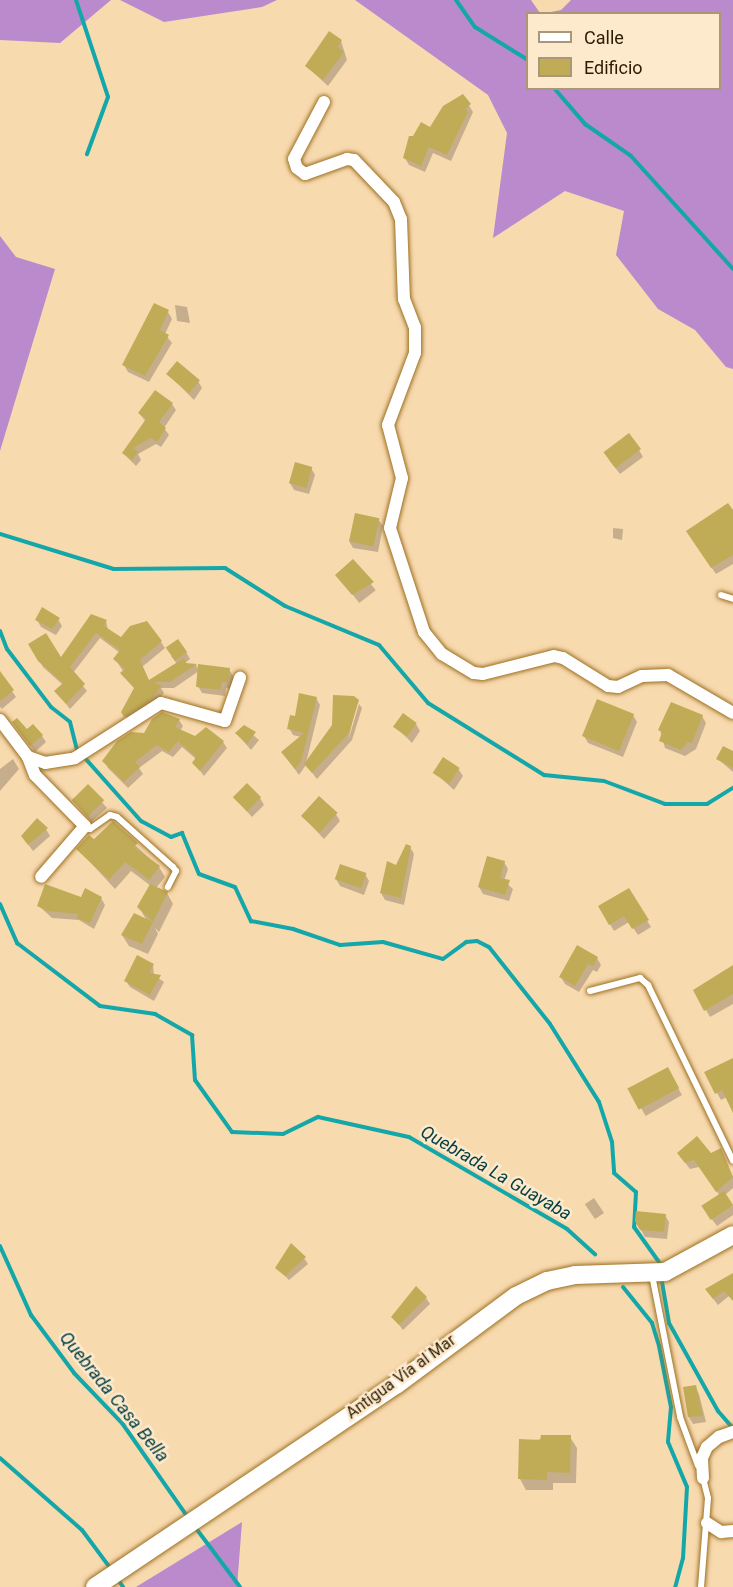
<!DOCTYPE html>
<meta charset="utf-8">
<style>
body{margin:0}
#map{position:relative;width:733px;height:1587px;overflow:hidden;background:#f8daaf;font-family:Roboto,sans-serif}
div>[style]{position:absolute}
.forest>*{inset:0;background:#bb8acd}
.shadow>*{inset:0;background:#0003;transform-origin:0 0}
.stream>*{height:4px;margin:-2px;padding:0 2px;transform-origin:2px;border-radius:2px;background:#14a7a9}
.building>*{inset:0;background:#c0ac57;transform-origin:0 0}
.roads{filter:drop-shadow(0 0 2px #9d7020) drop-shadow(0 0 2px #9d7020)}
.lane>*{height:6px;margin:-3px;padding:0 3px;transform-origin:3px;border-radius:3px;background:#fff}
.street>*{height:12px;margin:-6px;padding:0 6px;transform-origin:6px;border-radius:6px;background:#fff}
.secondary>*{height:18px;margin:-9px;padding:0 9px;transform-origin:9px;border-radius:9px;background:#fff}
span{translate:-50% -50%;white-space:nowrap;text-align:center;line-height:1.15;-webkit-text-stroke:5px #fde9cc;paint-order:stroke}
.street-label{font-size:16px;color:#2e1c00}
.water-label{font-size:18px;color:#033f41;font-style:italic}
.legend{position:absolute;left:526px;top:12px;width:195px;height:78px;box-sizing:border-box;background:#fde9cc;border:2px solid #aa977a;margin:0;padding:8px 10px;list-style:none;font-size:18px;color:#2e1c00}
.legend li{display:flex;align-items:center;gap:12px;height:30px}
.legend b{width:30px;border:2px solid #aa977a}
</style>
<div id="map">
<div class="forest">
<i style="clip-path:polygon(0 0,111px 0,60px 43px,0 40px)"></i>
<i style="clip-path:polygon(120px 0,277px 0,262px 7px,164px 22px)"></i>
<i style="clip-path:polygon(355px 0,531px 0,540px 13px,528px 14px,528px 88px,720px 88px,720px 14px,546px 13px,561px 10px,571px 0,733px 0,733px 369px,726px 367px,695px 330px,658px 309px,616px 255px,624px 211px,565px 191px,493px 238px,507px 133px,488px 95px)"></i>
<i style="clip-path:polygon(0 236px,16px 257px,55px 269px,0 451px)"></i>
<i style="clip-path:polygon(242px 1522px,237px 1587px,136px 1587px)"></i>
</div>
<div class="shadow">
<i style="clip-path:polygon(341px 41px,347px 60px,328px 86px,306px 66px)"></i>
<i style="clip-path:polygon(463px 96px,473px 112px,451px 161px,433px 153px,425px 172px,409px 165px,405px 158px)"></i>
<i style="clip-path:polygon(175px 305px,187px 307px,190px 323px,177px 321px)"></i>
<i style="clip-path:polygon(168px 312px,172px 319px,165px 334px,172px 343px,149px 382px,128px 372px,124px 365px)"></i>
<i style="clip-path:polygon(169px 375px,198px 381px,202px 388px,194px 400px)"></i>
<i style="clip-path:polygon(172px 404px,176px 410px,164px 428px,169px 435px,161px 447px,156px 444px,138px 454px,141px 460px,136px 466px,124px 454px,146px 422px,139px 413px)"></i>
<i style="clip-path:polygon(639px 450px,643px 457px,620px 474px,609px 460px)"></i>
<i style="clip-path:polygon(311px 468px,315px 475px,309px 494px,294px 490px,290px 483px)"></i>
<i style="clip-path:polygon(733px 513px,733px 564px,716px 574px,692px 539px)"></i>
<i style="clip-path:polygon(378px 519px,383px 526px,378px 552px,353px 548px,349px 541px)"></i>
<i style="clip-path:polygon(613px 528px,623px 529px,622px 540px,613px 538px)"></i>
<i style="left:353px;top:561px;width:37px;height:21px;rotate:52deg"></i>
<i style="clip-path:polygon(58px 619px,62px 626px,56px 635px,41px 627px,37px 620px)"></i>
<i style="clip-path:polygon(106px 621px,108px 630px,121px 639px,146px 623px,161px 642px,165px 648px,142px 667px,149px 682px,177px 664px,171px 656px,186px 652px,190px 659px,184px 664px,196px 665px,199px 671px,174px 688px,161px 688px,164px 693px,151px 708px,129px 722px,123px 712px,135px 689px,115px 659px,120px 653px,100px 638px,73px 673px,87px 691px,70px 709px,56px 691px,63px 685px,43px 667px,30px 645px,61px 659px)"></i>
<i style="clip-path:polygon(229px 669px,233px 676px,232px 689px,226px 688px,225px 696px,202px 693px,198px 686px)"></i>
<i style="clip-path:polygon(0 674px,16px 697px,2px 709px,0 707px)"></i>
<i style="clip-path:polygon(316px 698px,320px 705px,306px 763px,357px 702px,348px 741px,359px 704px,362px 708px,352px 740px,317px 779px,306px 765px,299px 775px,283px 753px,301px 737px,293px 735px,289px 728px)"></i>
<i style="clip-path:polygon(633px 715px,637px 722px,623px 757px,588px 743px,584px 736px)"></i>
<i style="clip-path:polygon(702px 716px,706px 723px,696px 749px,685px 756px,665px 748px,660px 730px)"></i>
<i style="clip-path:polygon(179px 720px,183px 726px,180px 731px,195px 738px,223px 742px,227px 748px,204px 776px,194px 763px,196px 759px,182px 747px,173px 757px,162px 751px,139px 768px,143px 774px,128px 788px,108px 768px,104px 761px,144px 735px)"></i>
<i style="clip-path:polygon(416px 724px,420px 731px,412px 743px,396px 727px)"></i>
<i style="clip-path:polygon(244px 727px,259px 740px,251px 750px,237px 734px)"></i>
<i style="clip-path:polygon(18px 729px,42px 736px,46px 742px,35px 752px)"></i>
<i style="clip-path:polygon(733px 753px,733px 772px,718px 759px)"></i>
<i style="clip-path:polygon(13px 759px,19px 769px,0 791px,0 769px)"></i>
<i style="clip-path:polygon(459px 770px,463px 776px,454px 790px,435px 773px)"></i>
<i style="left:88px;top:786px;width:29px;height:21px;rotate:49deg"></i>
<i style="clip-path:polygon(260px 798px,264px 805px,252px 817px,235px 799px)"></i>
<i style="clip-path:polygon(336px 814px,340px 821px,324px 839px,303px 817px)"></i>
<i style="clip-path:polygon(111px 823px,159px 867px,165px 877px,156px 888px,167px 893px,173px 904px,159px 932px,155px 928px,158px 934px,148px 954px,129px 946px,122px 935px,147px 921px,139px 907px,151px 886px,131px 871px,115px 889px,78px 849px,94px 841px)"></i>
<i style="clip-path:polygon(46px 829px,50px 836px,33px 851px,27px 843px)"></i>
<i style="clip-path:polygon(410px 847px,414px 854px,404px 905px,385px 900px,381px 893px)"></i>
<i style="clip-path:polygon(504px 862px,508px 869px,504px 881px,513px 889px,509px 901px,483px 894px,479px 887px)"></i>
<i style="clip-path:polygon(365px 874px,369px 881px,364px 895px,340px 886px,336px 879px)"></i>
<i style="clip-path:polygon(628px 890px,651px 927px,638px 935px,629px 922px,614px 931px,600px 907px)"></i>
<i style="clip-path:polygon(101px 898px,105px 905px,94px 929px,79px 920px,52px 918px,39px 906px)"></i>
<i style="clip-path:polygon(597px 958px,601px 965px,597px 972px,593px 970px,579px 992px,565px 984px,561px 977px)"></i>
<i style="clip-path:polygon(153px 965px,154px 975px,164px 982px,154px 1001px,130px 987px,126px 981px)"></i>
<i style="clip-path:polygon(733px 967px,733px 1004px,710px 1017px,695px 991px)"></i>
<i style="clip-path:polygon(733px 1059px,733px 1108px,727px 1097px,721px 1100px,706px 1073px)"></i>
<i style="left:667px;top:1069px;width:30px;height:42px;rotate:60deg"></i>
<i style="clip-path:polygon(711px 1155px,724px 1157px,733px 1177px,733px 1188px,725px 1195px,733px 1207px,733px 1215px,717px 1226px,708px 1214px,720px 1196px,699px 1167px,690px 1169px,683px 1160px)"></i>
<i style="left:594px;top:1198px;width:18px;height:11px;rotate:56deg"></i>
<i style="clip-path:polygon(665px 1215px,669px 1222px,667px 1239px,645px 1237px,637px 1223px)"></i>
<i style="clip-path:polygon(304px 1258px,308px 1264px,289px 1280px,277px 1268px)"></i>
<i style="clip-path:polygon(733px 1274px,733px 1300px,729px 1296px,718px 1305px,711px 1296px)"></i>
<i style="clip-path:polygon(426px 1298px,430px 1304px,403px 1330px,393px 1317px)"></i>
<i style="clip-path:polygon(695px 1387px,699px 1394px,706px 1422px,693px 1424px,689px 1417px)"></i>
<i style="clip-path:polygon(570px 1437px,577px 1448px,576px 1483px,553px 1483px,553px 1490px,526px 1490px,520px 1479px,521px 1441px)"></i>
</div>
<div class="stream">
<i style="left:76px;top:0;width:102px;rotate:71.7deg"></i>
<i style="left:108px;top:97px;width:61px;rotate:110.2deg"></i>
<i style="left:456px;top:0;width:33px;rotate:55deg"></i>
<i style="left:475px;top:27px;width:62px;rotate:31.9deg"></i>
<i style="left:554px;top:88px;width:48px;rotate:49.3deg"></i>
<i style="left:585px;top:124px;width:56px;rotate:34.8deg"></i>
<i style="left:631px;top:156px;width:152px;rotate:47.9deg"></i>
<i style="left:0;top:534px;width:119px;rotate:17.1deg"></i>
<i style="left:114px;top:569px;width:111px;rotate:-0.5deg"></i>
<i style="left:225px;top:568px;width:71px;rotate:32.3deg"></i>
<i style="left:285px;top:606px;width:102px;rotate:22.5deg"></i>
<i style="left:379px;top:645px;width:76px;rotate:49.8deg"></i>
<i style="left:428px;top:703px;width:137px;rotate:31.8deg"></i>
<i style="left:544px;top:775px;width:60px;rotate:5.7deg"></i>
<i style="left:604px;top:781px;width:65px;rotate:20.7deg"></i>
<i style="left:665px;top:804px;width:42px"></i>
<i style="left:707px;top:804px;width:31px;rotate:-32deg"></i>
<i style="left:0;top:631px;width:19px;rotate:69deg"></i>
<i style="left:7px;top:649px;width:73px;rotate:52.8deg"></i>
<i style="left:51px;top:707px;width:24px;rotate:38deg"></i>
<i style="left:70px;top:722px;width:32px;rotate:76deg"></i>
<i style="left:84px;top:757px;width:86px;rotate:48.3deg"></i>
<i style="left:141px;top:821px;width:34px;rotate:28deg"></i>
<i style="left:171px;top:837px;width:12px;rotate:-20deg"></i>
<i style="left:182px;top:833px;width:44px;rotate:67.5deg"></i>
<i style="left:199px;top:874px;width:38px;rotate:20deg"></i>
<i style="left:235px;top:887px;width:38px;rotate:65deg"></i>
<i style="left:251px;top:921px;width:43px;rotate:10.8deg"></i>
<i style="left:293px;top:929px;width:50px;rotate:18.8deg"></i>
<i style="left:340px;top:945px;width:43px;rotate:-4deg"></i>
<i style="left:383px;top:942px;width:62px;rotate:15.8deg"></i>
<i style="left:443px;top:959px;width:29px;rotate:-36deg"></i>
<i style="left:466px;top:942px;width:11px;rotate:-5deg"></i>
<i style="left:477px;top:941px;width:13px;rotate:27deg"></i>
<i style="left:489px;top:947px;width:98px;rotate:51.6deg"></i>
<i style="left:550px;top:1024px;width:92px;rotate:57.9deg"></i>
<i style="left:599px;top:1102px;width:42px;rotate:72deg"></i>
<i style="left:612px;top:1142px;width:31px;rotate:86deg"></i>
<i style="left:614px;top:1173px;width:29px;rotate:41deg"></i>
<i style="left:636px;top:1192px;width:35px;rotate:93deg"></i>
<i style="left:634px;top:1227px;width:43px;rotate:54.5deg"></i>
<i style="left:0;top:904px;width:43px;rotate:66.4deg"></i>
<i style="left:17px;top:943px;width:104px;rotate:37.2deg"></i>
<i style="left:100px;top:1006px;width:56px;rotate:8.3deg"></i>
<i style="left:155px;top:1014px;width:43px;rotate:29.6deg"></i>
<i style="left:192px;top:1035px;width:45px;rotate:86.2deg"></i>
<i style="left:195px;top:1080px;width:64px;rotate:54.6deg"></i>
<i style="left:232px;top:1132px;width:51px;rotate:2.2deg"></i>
<i style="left:283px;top:1134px;width:39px;rotate:-26deg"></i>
<i style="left:318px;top:1117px;width:93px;rotate:12.4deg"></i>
<i style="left:409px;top:1137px;width:183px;rotate:30.2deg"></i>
<i style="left:567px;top:1229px;width:38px;rotate:42deg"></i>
<i style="left:0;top:1246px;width:76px;rotate:65.8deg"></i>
<i style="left:31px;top:1315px;width:72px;rotate:53.4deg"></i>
<i style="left:74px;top:1373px;width:69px;rotate:46.2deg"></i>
<i style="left:122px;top:1423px;width:117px;rotate:55.1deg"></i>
<i style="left:662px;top:1282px;width:42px;rotate:80.3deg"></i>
<i style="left:669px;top:1323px;width:101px;rotate:60.9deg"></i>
<i style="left:718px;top:1411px;width:23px;rotate:49deg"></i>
<i style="left:623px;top:1287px;width:46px;rotate:51.1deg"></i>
<i style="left:652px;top:1323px;width:24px;rotate:73deg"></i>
<i style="left:659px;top:1346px;width:62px;rotate:78.9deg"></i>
<i style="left:671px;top:1407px;width:35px;rotate:95deg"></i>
<i style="left:668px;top:1442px;width:49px;rotate:67.1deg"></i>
<i style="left:687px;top:1487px;width:71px;rotate:93.2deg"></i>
<i style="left:683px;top:1558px;width:30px;rotate:105deg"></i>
<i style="left:0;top:1458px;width:109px;rotate:41.3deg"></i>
<i style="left:82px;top:1530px;width:49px;rotate:53.4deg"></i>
<i style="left:195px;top:1527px;width:75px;rotate:53.1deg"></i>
<i style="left:117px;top:1578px;width:11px;rotate:56deg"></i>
</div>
<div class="building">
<i style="clip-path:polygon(329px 31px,342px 40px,338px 47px,344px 52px,323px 80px,305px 66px)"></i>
<i style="clip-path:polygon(463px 94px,471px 104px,465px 109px,468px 112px,447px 155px,429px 147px,421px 166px,403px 158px,409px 136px,413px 136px,421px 122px,430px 127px,443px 106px)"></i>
<i style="clip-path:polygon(154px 303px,169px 310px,160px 330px,169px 335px,145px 376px,122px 365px)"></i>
<i style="left:177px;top:361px;width:30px;height:17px;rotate:40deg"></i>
<i style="clip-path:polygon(155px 390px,173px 403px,159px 422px,166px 428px,157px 442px,151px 438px,133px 448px,138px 452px,132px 460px,122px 453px,146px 419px,138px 413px)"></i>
<i style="left:629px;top:433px;width:20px;height:32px;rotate:53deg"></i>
<i style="left:295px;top:462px;width:18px;height:22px;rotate:16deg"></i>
<i style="clip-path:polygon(728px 503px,733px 510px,733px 555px,711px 568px,686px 531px)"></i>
<i style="left:355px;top:513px;width:25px;height:29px;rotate:12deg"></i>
<i style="clip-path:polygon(353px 559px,374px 582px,352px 595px,335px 575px)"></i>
<i style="clip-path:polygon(42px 607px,60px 618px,52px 629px,35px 620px)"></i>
<i style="clip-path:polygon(91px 614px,107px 620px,104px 626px,121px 637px,130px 626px,147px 621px,162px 641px,140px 660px,149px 680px,184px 658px,186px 663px,197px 664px,170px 682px,154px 682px,162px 686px,148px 702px,124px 717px,121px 712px,134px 688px,120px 673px,125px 669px,113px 659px,120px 650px,96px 633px,70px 667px,85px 684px,66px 704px,54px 691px,63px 683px,38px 661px,28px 644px,46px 633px,61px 657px)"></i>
<i style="left:178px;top:639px;width:16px;height:15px;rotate:55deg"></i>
<i style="clip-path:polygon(198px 664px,230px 668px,228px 682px,222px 682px,221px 690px,196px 687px)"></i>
<i style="clip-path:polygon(0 671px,14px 690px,0 701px)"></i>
<i style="clip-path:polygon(299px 693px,317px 697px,301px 762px,295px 769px,281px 752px,304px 733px,287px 729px,290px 715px,295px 716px)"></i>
<i style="clip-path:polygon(333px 695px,354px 696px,359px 700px,349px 733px,312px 773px,304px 764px,332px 725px)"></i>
<i style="left:597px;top:699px;width:40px;height:40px;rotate:22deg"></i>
<i style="clip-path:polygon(671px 702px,703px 715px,692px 743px,688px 742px,681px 750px,659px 741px,662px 732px,658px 730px)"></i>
<i style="clip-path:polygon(162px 712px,180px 719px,175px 727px,195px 736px,206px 727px,224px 741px,200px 771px,192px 763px,196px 757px,178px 741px,169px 752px,157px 745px,135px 762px,140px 767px,124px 782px,102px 761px,117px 741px,131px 732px,144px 733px,152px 719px)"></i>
<i style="left:403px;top:713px;width:17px;height:17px;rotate:36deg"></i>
<i style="clip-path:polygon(17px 718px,27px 729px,33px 724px,43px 735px,30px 746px,12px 722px)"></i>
<i style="clip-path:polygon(244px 725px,256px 732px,247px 744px,235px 733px)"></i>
<i style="clip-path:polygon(723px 746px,733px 751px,733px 768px,716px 759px)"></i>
<i style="left:443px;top:757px;width:20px;height:19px;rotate:33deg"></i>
<i style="left:247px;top:783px;width:20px;height:20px;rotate:45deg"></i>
<i style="left:88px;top:784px;width:23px;height:23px;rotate:45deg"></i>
<i style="left:319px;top:796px;width:25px;height:27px;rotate:42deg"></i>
<i style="clip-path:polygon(37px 818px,48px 828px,28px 845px,21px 836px)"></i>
<i style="clip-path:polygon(113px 821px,138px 843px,134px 847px,160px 866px,149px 880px,125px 862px,109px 880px,76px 849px,89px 835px,94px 839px)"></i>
<i style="clip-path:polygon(406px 844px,411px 846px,401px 898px,380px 893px,387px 861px,396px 865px)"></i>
<i style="clip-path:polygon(487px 856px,505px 861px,500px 878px,510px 880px,505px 895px,478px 887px)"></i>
<i style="left:340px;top:864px;width:28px;height:16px;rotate:19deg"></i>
<i style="clip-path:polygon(45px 884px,81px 897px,85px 888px,102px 897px,90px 923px,76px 918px,78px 914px,47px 911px,37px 906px)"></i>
<i style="clip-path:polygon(150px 884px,168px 892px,153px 922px,137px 907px)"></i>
<i style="clip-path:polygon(629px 888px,649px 920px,632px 929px,624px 916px,609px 925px,598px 906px)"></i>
<i style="clip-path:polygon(134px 913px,153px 922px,142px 944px,121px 935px)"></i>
<i style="clip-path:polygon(577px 945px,598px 957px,593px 966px,588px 964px,575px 986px,559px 977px)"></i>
<i style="clip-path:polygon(137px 955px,154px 964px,149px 973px,161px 975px,150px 995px,124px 981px)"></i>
<i style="clip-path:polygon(733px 965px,733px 994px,704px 1011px,693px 990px)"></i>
<i style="clip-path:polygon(733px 1058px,733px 1113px,722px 1090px,715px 1094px,704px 1072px)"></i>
<i style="left:668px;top:1067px;width:24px;height:46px;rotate:62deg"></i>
<i style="clip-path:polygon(697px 1136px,711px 1153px,721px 1148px,733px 1177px,716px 1192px,694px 1160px,685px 1163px,677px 1153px)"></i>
<i style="left:724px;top:1191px;width:17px;height:27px;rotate:57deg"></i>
<i style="clip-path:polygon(636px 1211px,666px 1214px,664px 1232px,640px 1230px,635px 1221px)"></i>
<i style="clip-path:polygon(291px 1243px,306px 1257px,285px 1276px,275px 1268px)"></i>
<i style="clip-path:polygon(733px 1273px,733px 1301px,724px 1291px,713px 1299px,705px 1289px)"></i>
<i style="clip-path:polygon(416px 1286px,427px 1297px,399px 1325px,391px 1317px)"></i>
<i style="clip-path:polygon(696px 1385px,703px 1416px,688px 1417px,683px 1387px)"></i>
<i style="clip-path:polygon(541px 1435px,571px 1435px,570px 1473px,547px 1472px,547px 1480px,518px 1479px,519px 1439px,540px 1440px)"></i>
</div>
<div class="roads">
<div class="lane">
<i style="left:721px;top:595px;width:13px;rotate:18deg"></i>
<i style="left:84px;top:828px;width:6px;rotate:9deg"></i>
<i style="left:90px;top:829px;width:24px;rotate:-35deg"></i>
<i style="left:110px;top:815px;width:7px;rotate:16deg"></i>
<i style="left:117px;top:817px;width:75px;rotate:41.8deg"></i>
<i style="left:173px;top:867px;width:5px;rotate:53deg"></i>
<i style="left:176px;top:871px;width:18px;rotate:117deg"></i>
<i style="left:590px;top:991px;width:52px;rotate:-14.6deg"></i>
<i style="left:640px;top:978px;width:11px;rotate:41deg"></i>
<i style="left:648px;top:985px;width:195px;rotate:64.2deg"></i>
<i style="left:652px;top:1275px;width:145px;rotate:78.8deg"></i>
<i style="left:680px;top:1417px;width:52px;rotate:69.8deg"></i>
<i style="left:701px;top:1587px;width:89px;rotate:-85.5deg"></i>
<i style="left:708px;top:1498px;width:21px;rotate:-104deg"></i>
</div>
<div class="street">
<i style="left:324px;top:102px;width:64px;rotate:117.8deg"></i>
<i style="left:294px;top:159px;width:9px;rotate:72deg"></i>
<i style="left:297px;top:168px;width:10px;rotate:37deg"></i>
<i style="left:305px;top:174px;width:45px;rotate:-19.7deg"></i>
<i style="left:347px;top:159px;width:7px;rotate:8deg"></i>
<i style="left:354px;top:160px;width:58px;rotate:46.4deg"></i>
<i style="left:394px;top:202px;width:18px;rotate:68deg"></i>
<i style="left:401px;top:219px;width:80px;rotate:87.9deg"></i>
<i style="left:404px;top:299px;width:30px;rotate:69deg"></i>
<i style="left:415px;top:327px;width:26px;rotate:90deg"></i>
<i style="left:415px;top:353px;width:77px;rotate:110.6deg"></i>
<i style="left:388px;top:425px;width:55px;rotate:75.2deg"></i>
<i style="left:402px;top:478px;width:51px;rotate:103.5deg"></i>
<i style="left:390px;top:528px;width:109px;rotate:71.9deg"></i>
<i style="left:424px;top:632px;width:28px;rotate:51deg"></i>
<i style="left:442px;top:654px;width:37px;rotate:31deg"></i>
<i style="left:474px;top:673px;width:9px;rotate:6deg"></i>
<i style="left:483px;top:674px;width:73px;rotate:-14.2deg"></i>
<i style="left:554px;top:656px;width:9px;rotate:13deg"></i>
<i style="left:563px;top:658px;width:53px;rotate:31.9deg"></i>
<i style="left:608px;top:686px;width:10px;rotate:6deg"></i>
<i style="left:618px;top:687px;width:26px;rotate:-25deg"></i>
<i style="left:642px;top:676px;width:26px;rotate:-2deg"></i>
<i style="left:668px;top:675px;width:75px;rotate:30.3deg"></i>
<i style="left:0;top:720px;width:46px;rotate:52.9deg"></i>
<i style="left:28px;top:757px;width:18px;rotate:19deg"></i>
<i style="left:45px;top:763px;width:30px;rotate:-9deg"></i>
<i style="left:75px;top:758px;width:102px;rotate:-32.6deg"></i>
<i style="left:161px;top:703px;width:66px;rotate:15.7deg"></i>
<i style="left:225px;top:721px;width:46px;rotate:-70.8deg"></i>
<i style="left:28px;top:757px;width:19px;rotate:69deg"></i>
<i style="left:35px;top:775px;width:71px;rotate:45.6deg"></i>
<i style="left:85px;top:826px;width:67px;rotate:130.8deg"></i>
<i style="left:703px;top:1478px;width:20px;rotate:-93deg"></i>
<i style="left:702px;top:1458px;width:12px;rotate:-66deg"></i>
<i style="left:707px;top:1447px;width:16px;rotate:-40deg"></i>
<i style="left:719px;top:1437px;width:15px;rotate:-20deg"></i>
<i style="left:707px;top:1523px;width:17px;rotate:33deg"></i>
<i style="left:721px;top:1532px;width:12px;rotate:-5deg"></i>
</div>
<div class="secondary">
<i style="left:95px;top:1587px;width:362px;rotate:-33.9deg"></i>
<i style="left:396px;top:1385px;width:149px;rotate:-36.6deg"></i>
<i style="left:516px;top:1296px;width:34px;rotate:-26deg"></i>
<i style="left:547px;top:1281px;width:29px;rotate:-12deg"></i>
<i style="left:575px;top:1275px;width:90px;rotate:-1.9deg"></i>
<i style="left:665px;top:1272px;width:77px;rotate:-28.6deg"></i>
</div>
</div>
<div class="street-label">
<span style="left:401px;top:1377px;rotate:-36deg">Antigua Vía al Mar</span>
</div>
<div class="water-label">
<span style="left:496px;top:1173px;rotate:30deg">Quebrada La Guayaba</span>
<span style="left:114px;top:1397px;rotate:51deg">Quebrada Casa Bella</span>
</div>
<ul class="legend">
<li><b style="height:8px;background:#fff"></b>Calle</li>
<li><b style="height:16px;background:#c0ac57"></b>Edificio</li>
</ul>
</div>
